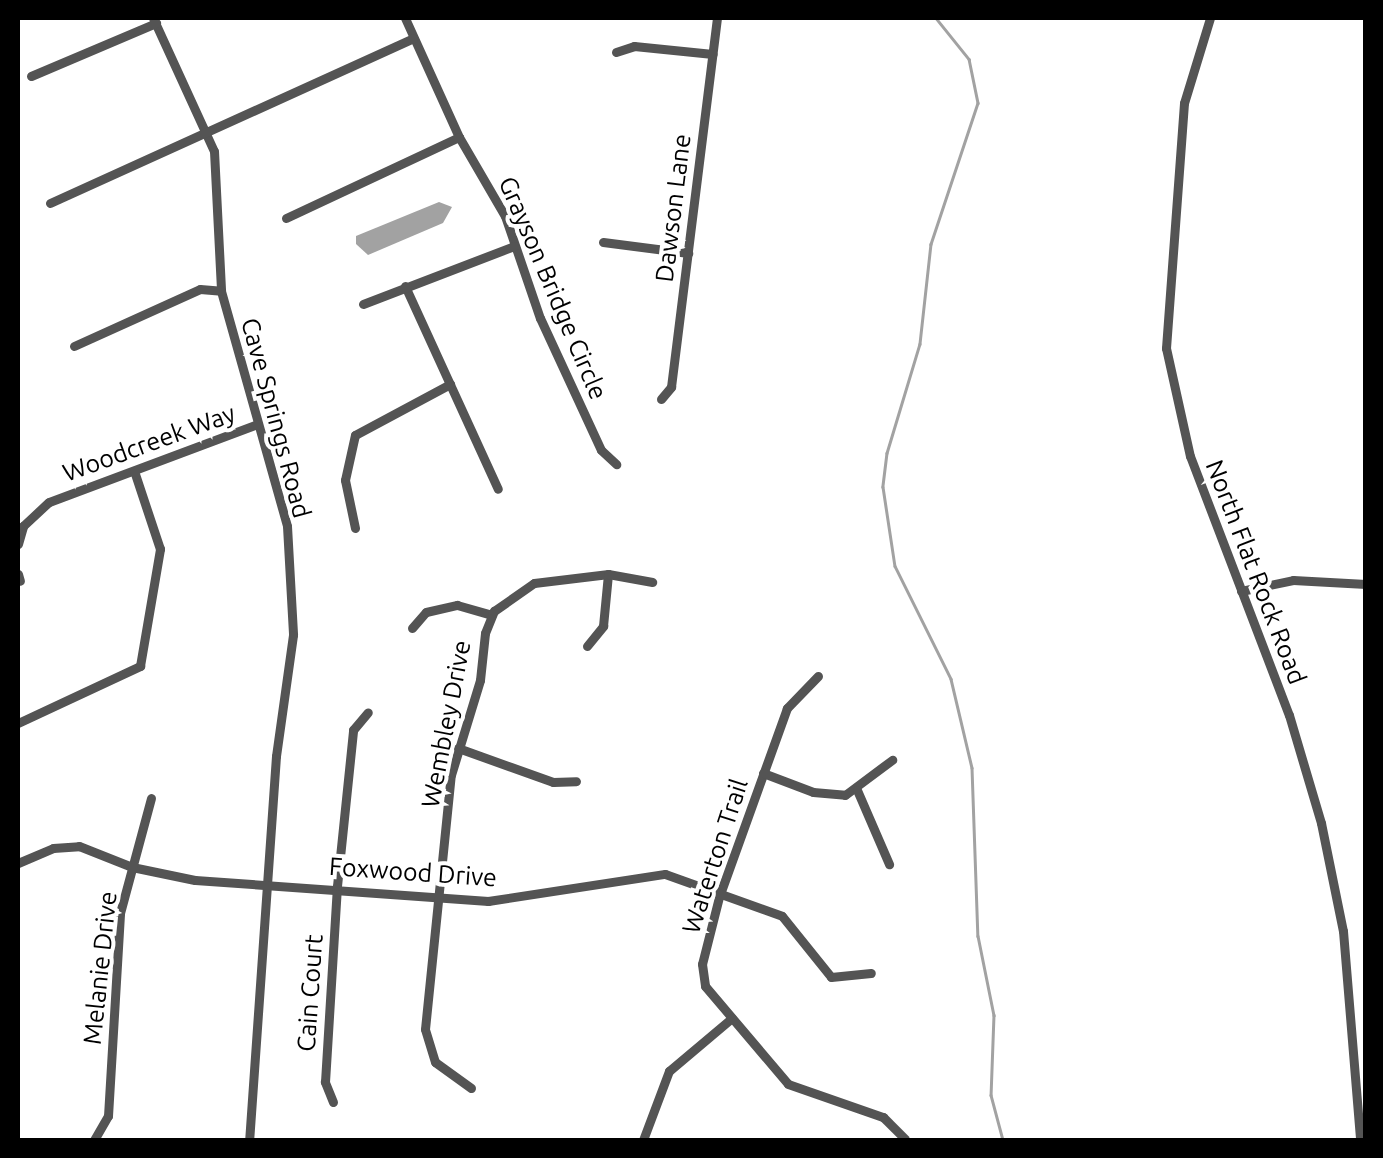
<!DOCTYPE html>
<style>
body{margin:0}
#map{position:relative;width:1383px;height:1158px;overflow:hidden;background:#fff;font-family:Ubuntu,sans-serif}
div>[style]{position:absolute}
.water>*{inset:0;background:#a2a2a2}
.stream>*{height:2.5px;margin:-1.25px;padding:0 1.25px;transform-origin:1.25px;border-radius:1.25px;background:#a2a2a2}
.minor>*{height:9px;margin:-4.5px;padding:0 4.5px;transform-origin:4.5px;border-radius:4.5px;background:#545454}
span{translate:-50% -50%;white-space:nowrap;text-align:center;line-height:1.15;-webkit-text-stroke:8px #fff;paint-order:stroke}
.street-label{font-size:25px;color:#000}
.frame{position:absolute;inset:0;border:20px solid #000;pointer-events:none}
</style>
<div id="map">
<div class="water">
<i style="clip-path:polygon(439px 202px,452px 207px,443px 223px,368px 255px,356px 244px,356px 236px)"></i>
</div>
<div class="stream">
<i style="left:936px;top:18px;width:53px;rotate:51.2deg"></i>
<i style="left:969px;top:59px;width:45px;rotate:78.4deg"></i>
<i style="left:978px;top:103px;width:149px;rotate:108.4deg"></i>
<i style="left:931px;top:244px;width:101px;rotate:96.3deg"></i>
<i style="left:920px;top:344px;width:114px;rotate:106.8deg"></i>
<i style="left:887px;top:453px;width:34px;rotate:97deg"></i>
<i style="left:883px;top:487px;width:80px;rotate:81.4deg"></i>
<i style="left:895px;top:566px;width:126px;rotate:63.6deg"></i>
<i style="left:951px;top:679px;width:91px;rotate:76.7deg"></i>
<i style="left:972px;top:768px;width:168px;rotate:88deg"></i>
<i style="left:978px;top:936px;width:81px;rotate:78.6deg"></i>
<i style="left:994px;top:1015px;width:80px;rotate:92.1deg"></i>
<i style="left:991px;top:1095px;width:47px;rotate:75.1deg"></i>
</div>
<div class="minor">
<i style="left:153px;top:18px;width:146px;rotate:65.4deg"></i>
<i style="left:214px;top:151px;width:140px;rotate:87.1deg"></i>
<i style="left:221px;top:291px;width:244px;rotate:74.3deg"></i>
<i style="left:287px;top:526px;width:109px;rotate:86.8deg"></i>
<i style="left:293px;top:635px;width:122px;rotate:98deg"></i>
<i style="left:276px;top:756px;width:385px;rotate:94deg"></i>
<i style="left:405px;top:18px;width:131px;rotate:65.6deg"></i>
<i style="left:459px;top:137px;width:91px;rotate:59.8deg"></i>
<i style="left:505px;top:216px;width:108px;rotate:71.1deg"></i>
<i style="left:540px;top:318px;width:145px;rotate:65.2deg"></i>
<i style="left:601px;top:450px;width:21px;rotate:43deg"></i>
<i style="left:1210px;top:18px;width:89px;rotate:107deg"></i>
<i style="left:1184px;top:103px;width:246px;rotate:94.2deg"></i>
<i style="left:1166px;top:348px;width:111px;rotate:77.5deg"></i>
<i style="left:1190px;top:456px;width:277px;rotate:69.1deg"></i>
<i style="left:1289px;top:715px;width:113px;rotate:73.5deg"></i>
<i style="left:1321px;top:823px;width:110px;rotate:78.5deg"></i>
<i style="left:1343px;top:931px;width:210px;rotate:85.3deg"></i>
<i style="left:616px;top:52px;width:19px;rotate:-18deg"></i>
<i style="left:634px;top:46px;width:79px;rotate:5.8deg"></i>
<i style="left:31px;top:76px;width:136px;rotate:-23deg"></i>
<i style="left:50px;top:203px;width:399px;rotate:-24.4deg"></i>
<i style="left:286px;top:218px;width:191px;rotate:-25.1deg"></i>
<i style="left:603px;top:242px;width:86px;rotate:7.4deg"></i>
<i style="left:405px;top:286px;width:223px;rotate:65.4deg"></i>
<i style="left:363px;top:304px;width:162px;rotate:-21deg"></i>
<i style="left:74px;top:346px;width:138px;rotate:-24.3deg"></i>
<i style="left:200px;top:289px;width:21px;rotate:5deg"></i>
<i style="left:661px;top:399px;width:16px;rotate:-50deg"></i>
<i style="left:671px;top:387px;width:372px;rotate:-82.9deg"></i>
<i style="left:355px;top:528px;width:49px;rotate:-101.8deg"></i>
<i style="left:345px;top:480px;width:46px;rotate:-77.5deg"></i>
<i style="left:355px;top:435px;width:108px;rotate:-28.2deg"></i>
<i style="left:18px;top:544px;width:19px;rotate:-74deg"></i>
<i style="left:23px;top:526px;width:35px;rotate:-43deg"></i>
<i style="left:49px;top:502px;width:223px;rotate:-20.5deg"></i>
<i style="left:18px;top:574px;width:7px;rotate:74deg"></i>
<i style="left:1241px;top:591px;width:53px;rotate:-11.9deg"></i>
<i style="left:1293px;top:580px;width:73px;rotate:3.1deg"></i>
<i style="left:412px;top:628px;width:21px;rotate:-49deg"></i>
<i style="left:426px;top:612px;width:32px;rotate:-13deg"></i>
<i style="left:457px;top:605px;width:36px;rotate:16deg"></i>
<i style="left:587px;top:646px;width:26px;rotate:-51deg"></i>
<i style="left:603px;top:626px;width:52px;rotate:-84.5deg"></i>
<i style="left:818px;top:676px;width:45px;rotate:134.1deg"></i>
<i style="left:787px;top:708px;width:201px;rotate:109.8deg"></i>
<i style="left:719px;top:897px;width:69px;rotate:104.2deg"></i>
<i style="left:702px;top:964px;width:22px;rotate:82deg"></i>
<i style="left:705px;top:986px;width:128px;rotate:49.7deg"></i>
<i style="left:788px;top:1084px;width:101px;rotate:19.2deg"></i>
<i style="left:883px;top:1117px;width:31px;rotate:45deg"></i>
<i style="left:18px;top:723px;width:135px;rotate:-25deg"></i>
<i style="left:140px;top:666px;width:119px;rotate:-80.3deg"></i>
<i style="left:160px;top:549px;width:82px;rotate:-108.4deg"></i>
<i style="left:458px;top:748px;width:101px;rotate:19.7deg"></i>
<i style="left:553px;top:782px;width:23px;rotate:-2deg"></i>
<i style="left:763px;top:773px;width:53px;rotate:20.8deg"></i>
<i style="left:813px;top:792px;width:32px;rotate:5deg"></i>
<i style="left:845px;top:795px;width:59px;rotate:-36.7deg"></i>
<i style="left:857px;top:790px;width:81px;rotate:66.6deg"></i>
<i style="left:18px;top:863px;width:38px;rotate:-23deg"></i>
<i style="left:53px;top:848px;width:26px;rotate:-4deg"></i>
<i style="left:79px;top:846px;width:57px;rotate:21.6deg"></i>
<i style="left:132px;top:867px;width:64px;rotate:11.7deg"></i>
<i style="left:195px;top:880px;width:294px;rotate:4.1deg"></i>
<i style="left:488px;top:901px;width:179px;rotate:-8.7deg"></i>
<i style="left:665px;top:874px;width:124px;rotate:19.7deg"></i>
<i style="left:782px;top:916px;width:78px;rotate:51.2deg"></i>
<i style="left:831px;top:977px;width:40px;rotate:-5.7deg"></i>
<i style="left:471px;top:1088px;width:44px;rotate:-144.2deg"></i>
<i style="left:435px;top:1062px;width:34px;rotate:-107deg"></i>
<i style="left:425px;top:1029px;width:255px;rotate:-84.2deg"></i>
<i style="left:451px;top:775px;width:99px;rotate:-73deg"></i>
<i style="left:480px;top:680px;width:47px;rotate:-83.9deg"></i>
<i style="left:485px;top:633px;width:24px;rotate:-68deg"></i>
<i style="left:494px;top:611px;width:49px;rotate:-35deg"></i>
<i style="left:534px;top:583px;width:75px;rotate:-6.9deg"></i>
<i style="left:608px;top:574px;width:45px;rotate:10.3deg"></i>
<i style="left:333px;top:1102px;width:22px;rotate:-112deg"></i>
<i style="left:325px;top:1082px;width:196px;rotate:-86.5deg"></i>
<i style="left:337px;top:886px;width:157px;rotate:-84.1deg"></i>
<i style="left:353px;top:730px;width:23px;rotate:-50deg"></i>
<i style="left:94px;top:1140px;width:28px;rotate:-60deg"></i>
<i style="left:108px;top:1116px;width:203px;rotate:-86.6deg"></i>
<i style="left:120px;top:913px;width:119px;rotate:-74.9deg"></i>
<i style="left:643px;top:1140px;width:74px;rotate:-69.4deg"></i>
<i style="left:669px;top:1071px;width:82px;rotate:-40.1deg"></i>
</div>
<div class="street-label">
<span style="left:673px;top:208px;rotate:-83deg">Dawson Lane</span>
<span style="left:553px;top:288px;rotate:67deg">Grayson Bridge Circle</span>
<span style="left:276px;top:418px;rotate:75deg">Cave Springs Road</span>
<span style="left:149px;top:443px;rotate:-20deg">Woodcreek Way</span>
<span style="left:1256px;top:572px;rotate:69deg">North Flat Rock Road</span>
<span style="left:446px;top:724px;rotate:-79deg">Wembley Drive</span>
<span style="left:715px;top:856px;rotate:-72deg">Waterton Trail</span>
<span style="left:413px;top:872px;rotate:4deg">Foxwood Drive</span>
<span style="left:100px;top:968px;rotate:-84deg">Melanie Drive</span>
<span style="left:310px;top:993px;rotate:-86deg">Cain Court</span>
</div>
<div class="frame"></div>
</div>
